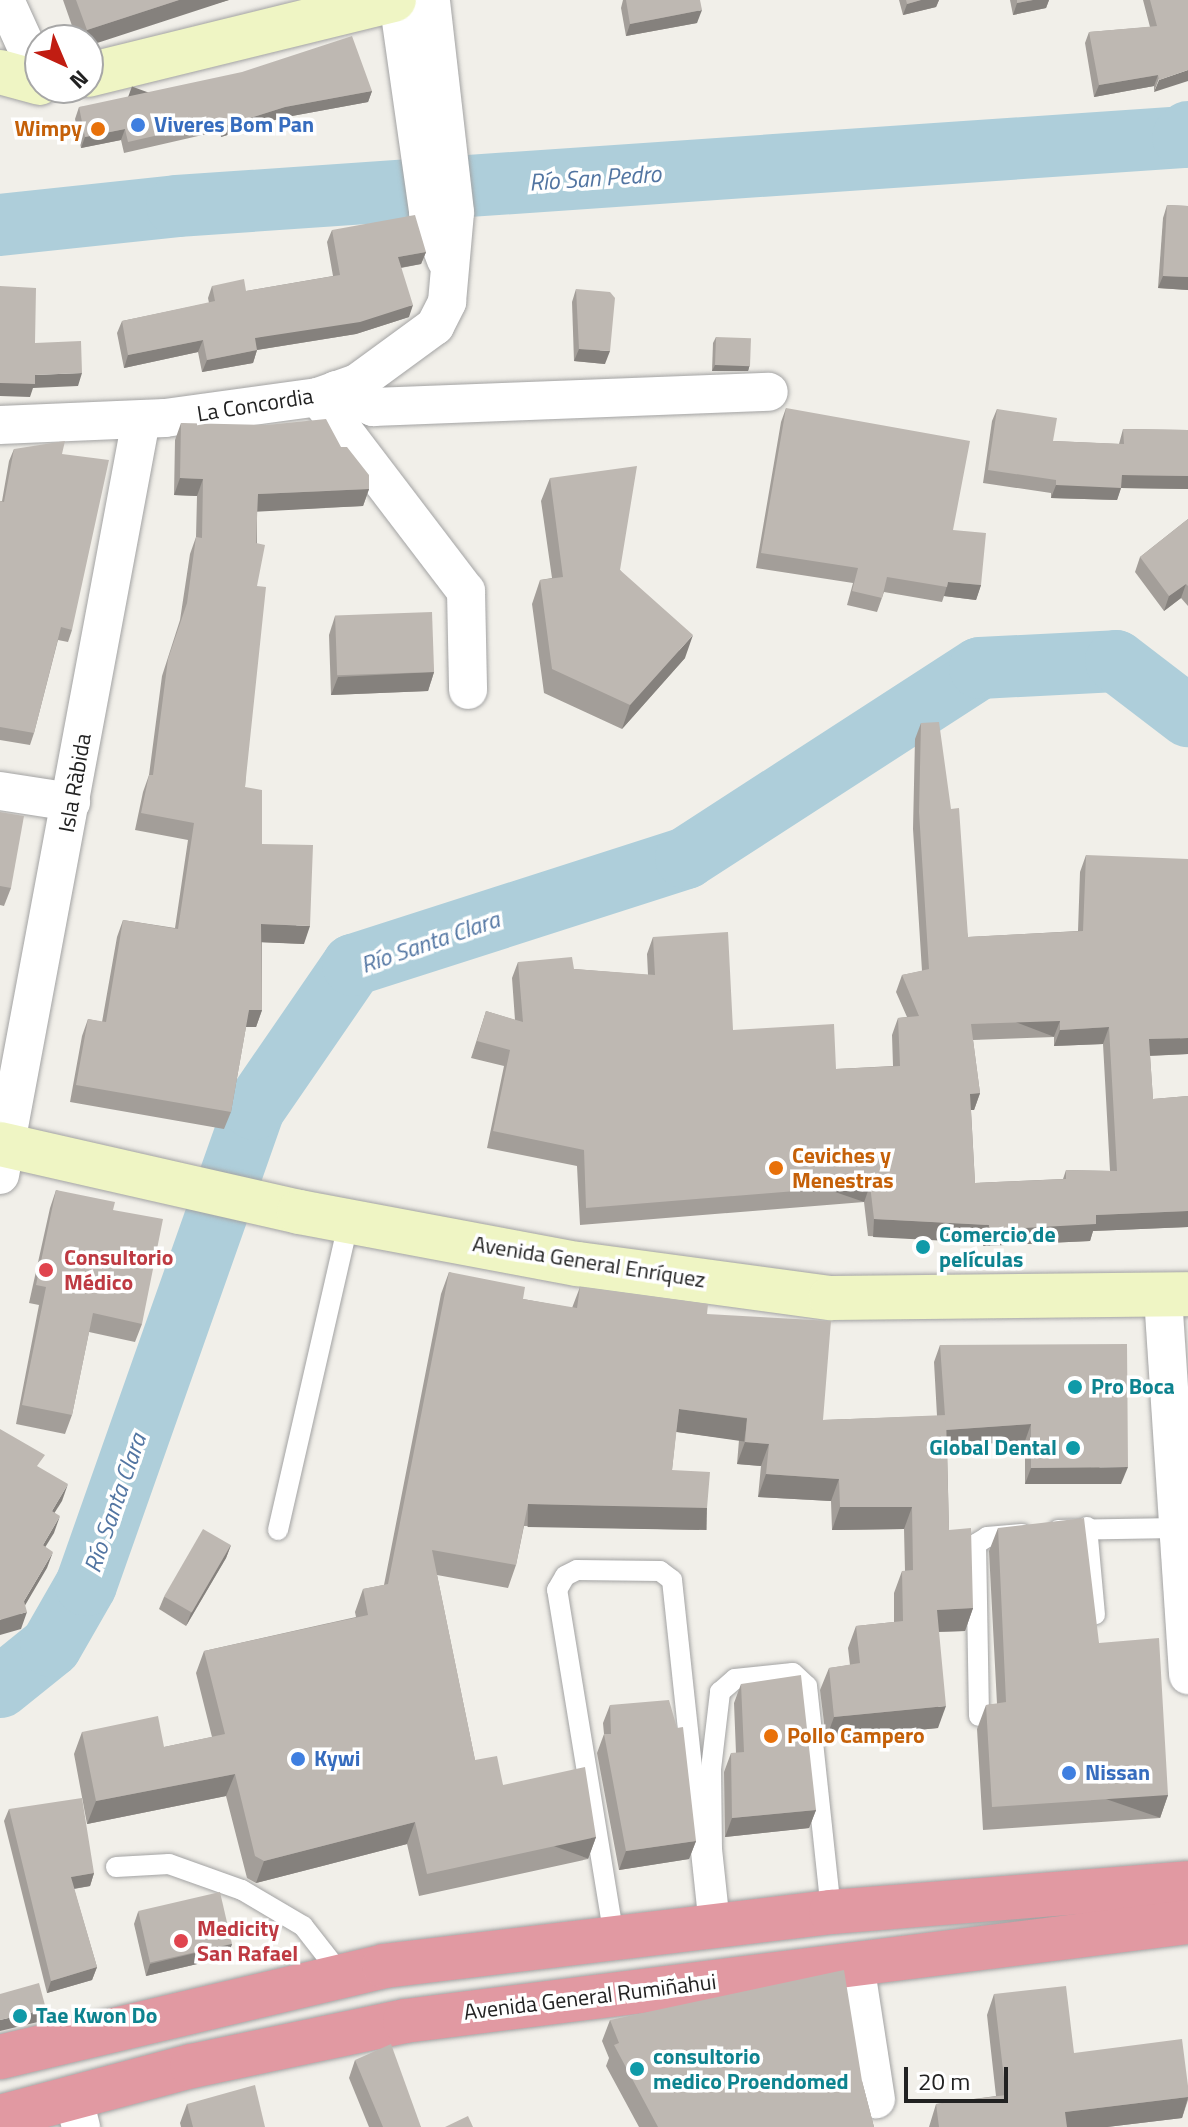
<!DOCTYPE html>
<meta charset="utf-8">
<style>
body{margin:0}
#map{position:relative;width:1188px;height:2127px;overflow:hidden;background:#f1efe9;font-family:"Titillium Web",sans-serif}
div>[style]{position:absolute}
.river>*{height:62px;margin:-31px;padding:0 31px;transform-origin:31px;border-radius:31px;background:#aeceda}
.roads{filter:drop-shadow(0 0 2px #a3a3a3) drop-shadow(0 0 2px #a3a3a3)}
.lane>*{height:20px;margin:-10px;padding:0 10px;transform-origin:10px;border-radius:10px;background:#fff}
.street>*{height:38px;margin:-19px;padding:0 19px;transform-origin:19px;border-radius:19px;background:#fff}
.secondary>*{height:44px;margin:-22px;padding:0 22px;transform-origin:22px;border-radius:22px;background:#eff5c4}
.highway>*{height:44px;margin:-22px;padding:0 22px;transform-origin:22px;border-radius:22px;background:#e199a2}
.wall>*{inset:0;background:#a39e99}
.shaded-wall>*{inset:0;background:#85817d;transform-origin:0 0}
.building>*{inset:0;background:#beb8b2;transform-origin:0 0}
.dots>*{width:22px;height:22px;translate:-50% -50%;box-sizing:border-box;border:4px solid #fff;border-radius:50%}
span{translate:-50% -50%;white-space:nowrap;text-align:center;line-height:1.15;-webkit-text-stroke:7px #fff;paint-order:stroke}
.shop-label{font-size:22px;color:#366cbe;font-weight:700}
.left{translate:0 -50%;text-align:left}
.food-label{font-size:22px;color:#c56008;font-weight:700}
.right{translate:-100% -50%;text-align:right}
.street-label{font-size:22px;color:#222}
.culture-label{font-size:22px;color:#0d838f;font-weight:700}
.health-label{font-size:22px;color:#be3a42;font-weight:700}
.water-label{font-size:24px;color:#5275a2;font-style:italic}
.north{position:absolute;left:24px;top:24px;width:80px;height:80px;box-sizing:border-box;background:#fff;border:2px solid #a7a7a7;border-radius:50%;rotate:136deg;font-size:22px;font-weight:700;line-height:32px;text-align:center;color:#222}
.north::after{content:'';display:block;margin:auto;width:28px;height:36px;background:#c11d12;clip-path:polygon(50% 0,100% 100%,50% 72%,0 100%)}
.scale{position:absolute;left:904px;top:2067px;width:104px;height:36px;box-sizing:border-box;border:4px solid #222;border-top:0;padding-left:10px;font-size:24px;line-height:28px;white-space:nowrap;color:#222;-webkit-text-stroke:6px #fff;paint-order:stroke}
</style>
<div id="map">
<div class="river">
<i style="left:0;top:225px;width:178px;rotate:-6.1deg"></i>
<i style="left:177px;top:206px;width:1008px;rotate:-3.92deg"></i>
<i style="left:1183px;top:137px;width:7px;rotate:-45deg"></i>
<i style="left:0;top:1687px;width:65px;rotate:-38.8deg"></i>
<i style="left:51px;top:1646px;width:70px;rotate:-60.2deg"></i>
<i style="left:86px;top:1585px;width:505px;rotate:-70.56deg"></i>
<i style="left:254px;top:1109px;width:175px;rotate:-55.5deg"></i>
<i style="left:353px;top:965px;width:350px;rotate:-17.8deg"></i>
<i style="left:686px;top:858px;width:350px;rotate:-32.9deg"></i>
<i style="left:980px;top:668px;width:136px;rotate:-2.9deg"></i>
<i style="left:1116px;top:661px;width:91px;rotate:37.4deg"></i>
</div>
<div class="roads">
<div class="lane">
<i style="left:1087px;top:1527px;width:88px;rotate:84.8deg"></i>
<i style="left:278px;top:1530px;width:317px;rotate:-77.1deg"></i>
<i style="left:1058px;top:1530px;width:119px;rotate:-1deg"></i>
<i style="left:979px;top:1716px;width:172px;rotate:-91deg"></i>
<i style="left:976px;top:1544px;width:13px;rotate:-32deg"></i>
<i style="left:987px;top:1537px;width:35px;rotate:-5deg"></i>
<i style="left:116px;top:1867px;width:53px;rotate:-3.2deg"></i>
<i style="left:169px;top:1864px;width:77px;rotate:19.6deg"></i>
<i style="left:242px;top:1890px;width:71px;rotate:30.5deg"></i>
<i style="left:303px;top:1926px;width:63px;rotate:52deg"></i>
<i style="left:720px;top:1924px;width:75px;rotate:-96.1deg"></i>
<i style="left:712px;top:1849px;width:80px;rotate:-90.7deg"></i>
<i style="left:711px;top:1769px;width:78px;rotate:-83.3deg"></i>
<i style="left:720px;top:1692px;width:20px;rotate:-41deg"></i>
<i style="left:735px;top:1679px;width:58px;rotate:-5.9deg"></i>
<i style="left:793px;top:1673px;width:19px;rotate:43deg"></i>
<i style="left:807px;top:1686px;width:227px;rotate:83.9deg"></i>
<i style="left:614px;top:1937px;width:352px;rotate:-99.3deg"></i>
<i style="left:557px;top:1590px;width:16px;rotate:-60deg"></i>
<i style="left:565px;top:1576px;width:13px;rotate:-27deg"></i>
<i style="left:577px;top:1570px;width:83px;rotate:0.7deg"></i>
<i style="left:660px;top:1571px;width:15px;rotate:37deg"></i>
<i style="left:672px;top:1580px;width:347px;rotate:83.9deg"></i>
</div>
<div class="street">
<i style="left:5px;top:0;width:85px;rotate:65.6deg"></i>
<i style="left:398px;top:0;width:214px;rotate:81.9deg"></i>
<i style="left:428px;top:212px;width:51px;rotate:69.4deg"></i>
<i style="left:336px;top:390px;width:41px;rotate:24.7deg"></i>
<i style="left:373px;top:407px;width:396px;rotate:-2.2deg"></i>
<i style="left:318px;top:397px;width:244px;rotate:52.7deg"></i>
<i style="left:466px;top:591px;width:99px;rotate:88.8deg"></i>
<i style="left:0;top:425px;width:165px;rotate:-2.4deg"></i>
<i style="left:165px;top:418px;width:154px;rotate:-7.8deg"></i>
<i style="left:318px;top:397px;width:41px;rotate:-19.7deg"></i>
<i style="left:357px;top:383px;width:97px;rotate:-36.2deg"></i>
<i style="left:435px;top:326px;width:27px;rotate:-63deg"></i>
<i style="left:447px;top:302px;width:90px;rotate:-84.9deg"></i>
<i style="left:455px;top:212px;width:213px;rotate:-96.5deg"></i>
<i style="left:0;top:791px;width:72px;rotate:8.8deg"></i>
<i style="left:0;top:1175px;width:768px;rotate:-79.42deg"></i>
<i style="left:1163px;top:1297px;width:379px;rotate:86.2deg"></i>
<i style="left:855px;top:1964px;width:137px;rotate:81.2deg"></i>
<i style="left:74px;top:2099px;width:29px;rotate:76deg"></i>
</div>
<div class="secondary">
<i style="left:0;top:72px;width:41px;rotate:15.4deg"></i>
<i style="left:88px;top:75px;width:315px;rotate:-13.8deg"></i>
<i style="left:0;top:1144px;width:307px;rotate:12.8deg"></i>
<i style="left:299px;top:1212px;width:284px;rotate:10.6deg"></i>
<i style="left:578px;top:1264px;width:255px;rotate:7.7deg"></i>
<i style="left:831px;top:1298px;width:357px;rotate:-0.6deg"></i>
</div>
<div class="highway">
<i style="left:0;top:2057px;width:395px;rotate:-13.3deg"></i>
<i style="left:384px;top:1966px;width:450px;rotate:-6.9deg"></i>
<i style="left:831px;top:1912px;width:358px;rotate:-4.6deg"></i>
<i style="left:0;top:2117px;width:199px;rotate:-14.9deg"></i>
<i style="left:192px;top:2066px;width:218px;rotate:-11.9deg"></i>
<i style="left:405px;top:2021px;width:789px;rotate:-7.21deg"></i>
</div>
</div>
<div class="wall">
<i style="clip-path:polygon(63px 0,229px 0,88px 40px,77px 40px)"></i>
<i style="clip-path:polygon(623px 0,700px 0,697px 23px,626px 36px,621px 8px)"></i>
<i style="clip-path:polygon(899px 0,939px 0,936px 7px,903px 15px)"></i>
<i style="clip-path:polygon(1010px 0,1049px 0,1046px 8px,1013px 15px)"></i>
<i style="clip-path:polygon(1143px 0,1188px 0,1154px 92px,1154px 86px,1094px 97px,1085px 43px,1089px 32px,1150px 27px)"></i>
<i style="clip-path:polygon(372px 91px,368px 102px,281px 118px,221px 137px,220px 131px,124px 153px,121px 140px,81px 148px,75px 119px,79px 107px)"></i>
<i style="clip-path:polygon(1167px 205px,1188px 206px,1188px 290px,1158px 288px,1163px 218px)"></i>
<i style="clip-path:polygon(332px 230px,426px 252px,421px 264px,401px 268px,409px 317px,356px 334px,257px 350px,253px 363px,202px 372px,198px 352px,124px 368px,117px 333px,122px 321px,209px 303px,208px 298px,212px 286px,246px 291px,333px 276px,327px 242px)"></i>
<i style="clip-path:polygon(576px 289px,605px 364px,574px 361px,572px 302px)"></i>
<i style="clip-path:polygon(716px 337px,750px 364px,748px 371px,712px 371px,713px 343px)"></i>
<i style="clip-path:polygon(786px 408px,981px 585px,976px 600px,944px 596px,942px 602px,884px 592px,877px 612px,847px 605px,853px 583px,756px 568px,781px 422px)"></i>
<i style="clip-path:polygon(997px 409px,1053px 441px,1119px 444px,1123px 429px,1188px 430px,1188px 489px,1121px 488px,1117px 500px,1051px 498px,1051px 493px,983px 483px,992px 421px)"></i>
<i style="clip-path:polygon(181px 423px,341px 447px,369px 489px,363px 506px,257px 511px,257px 586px,245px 787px,262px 844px,304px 944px,262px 942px,262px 1010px,256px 1027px,246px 1027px,231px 1112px,224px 1129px,70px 1102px,82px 1036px,88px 1019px,102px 1022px,117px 937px,123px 920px,175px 928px,188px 840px,135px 830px,143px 792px,149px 775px,162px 676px,180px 620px,190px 554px,196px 537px,197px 496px,174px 495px,175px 440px)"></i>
<i style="clip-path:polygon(14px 449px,62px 454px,72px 630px,68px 642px,58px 640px,34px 733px,30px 745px,0 740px,0 501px,2px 501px,9px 461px)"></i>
<i style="clip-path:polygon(550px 478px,620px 570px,685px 658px,622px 729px,544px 693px,532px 604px,540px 580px,552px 578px,541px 501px)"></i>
<i style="clip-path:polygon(1188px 519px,1188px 606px,1181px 598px,1164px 611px,1135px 572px,1140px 557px)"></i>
<i style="clip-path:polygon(335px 616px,434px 672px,428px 691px,331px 695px,329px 635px)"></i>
<i style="clip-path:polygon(evenodd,921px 723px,968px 937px,1078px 931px,1080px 872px,1086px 855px,1188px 1054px,1150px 1056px,1153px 1099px,1188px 1096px,1188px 1227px,1093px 1231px,1090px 1241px,983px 1246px,983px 1242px,868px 1236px,864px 1202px,580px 1225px,577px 1166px,487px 1148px,504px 1066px,471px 1058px,486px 1011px,515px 1020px,512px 978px,518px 962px,574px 969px,648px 975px,647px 954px,653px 937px,733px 1030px,836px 1069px,893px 1066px,892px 1035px,898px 1018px,907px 1017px,896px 992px,902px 975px,922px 971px,913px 829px,915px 739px,921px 723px,1054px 1037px,1054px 1046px,1103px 1044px,1110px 1171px,1066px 1170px,1063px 1179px,975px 1183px,971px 1110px,974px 1110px,980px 1093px,973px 1040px,1054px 1037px)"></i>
<i style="clip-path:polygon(0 812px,11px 888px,4px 906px,0 905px)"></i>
<i style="clip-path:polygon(56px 1190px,113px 1210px,142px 1324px,135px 1342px,89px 1332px,72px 1415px,65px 1434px,16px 1424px,39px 1305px,29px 1303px,50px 1208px)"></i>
<i style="clip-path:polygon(449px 1272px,523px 1299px,572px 1308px,580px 1287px,707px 1314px,823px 1420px,937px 1416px,934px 1362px,940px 1345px,1121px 1484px,1025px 1484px,1025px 1441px,947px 1446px,949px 1530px,973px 1608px,965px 1631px,939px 1632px,938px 1728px,826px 1739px,820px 1690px,829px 1668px,850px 1665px,848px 1648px,856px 1626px,894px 1622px,894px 1593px,902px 1571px,905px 1571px,904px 1529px,832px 1530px,831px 1501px,758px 1497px,761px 1466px,737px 1464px,739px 1440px,676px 1432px,672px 1470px,707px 1508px,699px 1530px,524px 1526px,516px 1565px,508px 1588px,437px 1575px,475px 1760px,503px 1785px,596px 1837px,588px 1859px,419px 1896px,407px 1844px,256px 1883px,247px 1878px,226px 1796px,87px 1824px,74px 1754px,82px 1732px,164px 1747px,212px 1737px,196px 1673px,204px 1651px,356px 1617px,355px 1612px,363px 1589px,384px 1585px,441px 1294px)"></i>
<i style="clip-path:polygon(998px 1528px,1099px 1643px,1168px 1795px,1160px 1818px,983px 1830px,977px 1729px,986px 1705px,997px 1704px,989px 1551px)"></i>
<i style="clip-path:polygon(231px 1545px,226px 1558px,186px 1626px,159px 1609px,164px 1597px)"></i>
<i style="clip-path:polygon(741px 1684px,816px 1810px,809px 1828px,725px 1837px,724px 1772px,731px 1753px,736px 1753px,734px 1703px)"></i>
<i style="clip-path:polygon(610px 1705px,696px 1841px,689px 1859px,619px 1870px,597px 1753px,604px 1734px,603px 1723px)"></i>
<i style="clip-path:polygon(9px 1809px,94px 1873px,90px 1886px,74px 1889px,97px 1967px,92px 1980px,47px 1993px,4px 1821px)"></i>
<i style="clip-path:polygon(138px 1912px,232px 1944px,227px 1957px,146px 1976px,134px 1924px)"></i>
<i style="clip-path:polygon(994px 1994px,1074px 2053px,1188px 2086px,1188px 2100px,1182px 2118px,1107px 2127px,929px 2127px,936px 2104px,996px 2096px,987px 2015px)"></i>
<i style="clip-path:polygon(610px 2020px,862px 2081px,874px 2127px,639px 2127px,606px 2066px,609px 2058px,602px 2041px)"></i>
<i style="clip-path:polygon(355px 2060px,421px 2127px,369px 2127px,349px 2078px)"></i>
<i style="clip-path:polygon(187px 2104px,265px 2127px,181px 2127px,180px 2123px)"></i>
</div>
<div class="shaded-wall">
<i style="clip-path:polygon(179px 0,229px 0,88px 46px,88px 40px,83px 40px,87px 30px)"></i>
<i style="clip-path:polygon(921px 0,939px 0,936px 7px,903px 15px,907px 4px)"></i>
<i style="clip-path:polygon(1033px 0,1049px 0,1046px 8px,1013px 15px,1017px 3px)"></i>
<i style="clip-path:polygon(702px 10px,697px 23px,626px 36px,630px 24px)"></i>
<i style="clip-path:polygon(1188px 70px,1188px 81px,1154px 92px,1159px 80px)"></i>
<i style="clip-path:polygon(1158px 75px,1154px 86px,1094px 97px,1099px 85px)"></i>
<i style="clip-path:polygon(372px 91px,368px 102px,281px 118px,221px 137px,225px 126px,285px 107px)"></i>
<i style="left:224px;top:120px;width:12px;height:98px;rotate:110deg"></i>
<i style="clip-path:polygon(125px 129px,121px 140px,81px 148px,85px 137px)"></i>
<i style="clip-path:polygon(426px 252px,421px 264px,393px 269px,398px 257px)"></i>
<i style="clip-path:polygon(1163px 276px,1188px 277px,1188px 290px,1158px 288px)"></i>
<i style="clip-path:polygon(413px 305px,409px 317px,356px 334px,250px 351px,255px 338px)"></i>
<i style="clip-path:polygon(203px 340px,198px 352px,124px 368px,128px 355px)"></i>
<i style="clip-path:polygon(579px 349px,610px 351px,605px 364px,574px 361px)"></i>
<i style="clip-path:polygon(257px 350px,253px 363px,202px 372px,207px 360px)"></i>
<i style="clip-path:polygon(750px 364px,748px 371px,712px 371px,715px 365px)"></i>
<i style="clip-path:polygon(82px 373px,78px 386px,33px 388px,30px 397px,0 396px,0 383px,35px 375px)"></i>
<i style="clip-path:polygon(1122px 475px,1188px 476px,1188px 489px,1121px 488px,1117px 500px,1051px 498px,1056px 485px)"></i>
<i style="clip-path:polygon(180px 478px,203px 479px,197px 496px,174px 495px)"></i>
<i style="clip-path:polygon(369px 489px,363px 506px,251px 512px,258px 494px)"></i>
<i style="clip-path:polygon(948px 582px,981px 585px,976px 600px,944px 596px)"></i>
<i style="clip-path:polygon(1186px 584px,1181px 598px,1164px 611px,1169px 596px)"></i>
<i style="clip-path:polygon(693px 635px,685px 658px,622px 729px,630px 705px)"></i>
<i style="clip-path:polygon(434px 672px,428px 691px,331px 695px,338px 677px)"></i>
<i style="clip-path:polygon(261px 924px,310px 926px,304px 944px,255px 942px)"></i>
<i style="clip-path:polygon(249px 1010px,262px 1010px,256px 1027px,243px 1027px)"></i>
<i style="left:1060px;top:1021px;width:17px;height:89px;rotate:111deg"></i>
<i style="clip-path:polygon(1109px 1027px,1103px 1044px,1054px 1046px,1060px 1030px)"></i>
<i style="clip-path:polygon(1188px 1038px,1188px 1054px,1143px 1056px,1149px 1039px)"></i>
<i style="clip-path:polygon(980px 1093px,974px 1110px,964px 1110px,970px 1094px)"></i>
<i style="left:870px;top:1185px;width:18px;height:285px;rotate:109deg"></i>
<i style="clip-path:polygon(1188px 1211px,1188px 1227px,1093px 1231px,1090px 1241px,983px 1246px,989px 1230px,1096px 1215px)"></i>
<i style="left:874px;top:1219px;width:115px;height:18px;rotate:3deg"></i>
<i style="left:679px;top:1409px;width:69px;height:23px;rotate:8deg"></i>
<i style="clip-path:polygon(1031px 1424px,1025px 1441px,939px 1447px,945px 1430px)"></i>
<i style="clip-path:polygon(745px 1442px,769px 1444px,761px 1466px,737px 1464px)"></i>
<i style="clip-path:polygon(1128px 1467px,1121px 1484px,1025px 1484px,1031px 1468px)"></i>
<i style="clip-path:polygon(766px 1474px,839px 1479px,831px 1501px,758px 1497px)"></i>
<i style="clip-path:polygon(68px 1484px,62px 1501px,45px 1528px,52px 1511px)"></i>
<i style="left:528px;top:1504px;width:179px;height:23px;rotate:1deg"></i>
<i style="clip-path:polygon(840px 1507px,912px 1507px,904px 1529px,832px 1530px)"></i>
<i style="clip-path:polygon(60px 1516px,54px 1533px,36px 1562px,43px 1545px)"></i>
<i style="clip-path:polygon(231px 1545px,226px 1558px,186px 1626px,191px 1613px)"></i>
<i style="clip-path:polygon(53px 1552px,47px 1568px,20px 1614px,27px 1612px,21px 1629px,0 1635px,0 1620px,24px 1601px)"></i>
<i style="clip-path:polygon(973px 1608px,965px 1631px,929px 1632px,937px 1610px)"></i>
<i style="clip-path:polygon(946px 1706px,938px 1728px,826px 1739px,834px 1717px)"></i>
<i style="clip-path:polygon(235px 1774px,226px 1796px,87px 1824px,96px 1801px)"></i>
<i style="left:1168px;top:1795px;width:24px;height:176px;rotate:109deg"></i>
<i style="clip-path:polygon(816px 1810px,809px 1828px,725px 1837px,732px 1818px)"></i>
<i style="clip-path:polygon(415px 1822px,407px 1844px,256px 1883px,264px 1861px)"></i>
<i style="left:596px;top:1837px;width:23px;height:173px;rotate:110deg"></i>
<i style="clip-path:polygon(696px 1841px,689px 1859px,619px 1870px,626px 1851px)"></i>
<i style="clip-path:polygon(94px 1873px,90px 1886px,66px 1890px,71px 1877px)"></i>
<i style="clip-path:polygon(232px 1944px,227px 1957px,146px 1976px,150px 1964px)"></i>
<i style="clip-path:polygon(97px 1967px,92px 1980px,47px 1993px,51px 1981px)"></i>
<i style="clip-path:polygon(46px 2009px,42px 2021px,0 2031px,0 2020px)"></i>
<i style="clip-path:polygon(1188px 2097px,1182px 2118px,1107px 2127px,1060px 2127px,1065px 2112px)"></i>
</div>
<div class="building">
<i style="clip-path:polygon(76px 0,179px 0,87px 30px)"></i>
<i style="clip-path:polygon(626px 0,700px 0,702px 10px,630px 24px)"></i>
<i style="clip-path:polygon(906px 0,921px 0,907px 4px)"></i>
<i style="clip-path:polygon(1017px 0,1033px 0,1017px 3px)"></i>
<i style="clip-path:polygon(1150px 0,1188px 0,1188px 70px,1159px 80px,1158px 75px,1099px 85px,1089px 32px,1157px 26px)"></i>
<i style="clip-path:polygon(352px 36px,372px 91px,285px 107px,225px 126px,224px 120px,128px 142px,125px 129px,85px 137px,79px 107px,242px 72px)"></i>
<i style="clip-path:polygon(1167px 205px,1188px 206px,1188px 277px,1163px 276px)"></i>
<i style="clip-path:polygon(415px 215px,426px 252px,398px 257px,413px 305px,360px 322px,255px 338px,257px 350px,207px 360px,203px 340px,128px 355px,122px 321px,215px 301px,212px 286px,244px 279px,246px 291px,340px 275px,332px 230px)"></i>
<i style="clip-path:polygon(0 286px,36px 288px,35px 343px,81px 341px,82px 373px,35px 375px,35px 384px,0 383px)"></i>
<i style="clip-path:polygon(576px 289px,610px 292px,615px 298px,610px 351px,579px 349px)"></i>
<i style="left:716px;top:337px;width:35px;height:28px;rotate:2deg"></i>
<i style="clip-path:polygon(786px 408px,970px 441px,953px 530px,986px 533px,981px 585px,948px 582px,947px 587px,887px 577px,882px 598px,852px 591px,858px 568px,761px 553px)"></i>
<i style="clip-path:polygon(997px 409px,1057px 418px,1053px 441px,1124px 444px,1123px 429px,1188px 430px,1188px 476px,1122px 475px,1121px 488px,1056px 485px,1056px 480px,988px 470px)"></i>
<i style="clip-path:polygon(326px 419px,341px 447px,347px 447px,369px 475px,369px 489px,258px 494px,256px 543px,265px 545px,257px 586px,266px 587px,245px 787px,262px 790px,262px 844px,313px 845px,310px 926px,261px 924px,262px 1010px,249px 1010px,231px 1112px,76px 1085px,88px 1019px,106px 1022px,123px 920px,178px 929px,194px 823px,141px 813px,149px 775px,153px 775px,168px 659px,187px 603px,196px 537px,202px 538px,203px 479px,180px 478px,181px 423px,267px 425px)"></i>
<i style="clip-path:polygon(65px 441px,62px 454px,109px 460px,72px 630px,61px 627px,34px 733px,0 727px,0 501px,4px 502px,14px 449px)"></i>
<i style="clip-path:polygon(637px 466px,620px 570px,693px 635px,630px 705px,552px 669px,540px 580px,563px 577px,550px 478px)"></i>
<i style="clip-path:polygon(1188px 519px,1188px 586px,1186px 584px,1169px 596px,1140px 557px)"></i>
<i style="left:432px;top:612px;width:60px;height:97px;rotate:88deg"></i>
<i style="clip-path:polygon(evenodd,939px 722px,951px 809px,959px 808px,968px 937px,1083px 931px,1086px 855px,1188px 859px,1188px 1038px,1149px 1039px,1153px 1099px,1188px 1096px,1188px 1211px,1096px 1215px,1096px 1224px,989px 1230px,989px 1225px,874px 1219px,870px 1185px,586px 1208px,584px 1150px,493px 1131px,510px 1050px,477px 1041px,486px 1011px,523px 1022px,518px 962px,572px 957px,574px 969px,655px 975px,653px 937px,728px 932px,733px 1030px,834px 1024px,836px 1069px,900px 1066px,898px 1018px,919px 1016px,902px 975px,929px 969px,919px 812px,921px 723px,939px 722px,1060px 1021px,1060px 1030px,1109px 1027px,1117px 1171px,1066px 1170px,1066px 1179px,975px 1183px,970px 1094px,980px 1093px,971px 1024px,1060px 1021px)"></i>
<i style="clip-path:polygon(0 812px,24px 816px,11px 888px,0 886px)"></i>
<i style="clip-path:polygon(56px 1190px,115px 1202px,113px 1210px,163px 1219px,142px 1324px,93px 1313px,72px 1415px,22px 1405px,46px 1287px,36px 1285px)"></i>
<i style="clip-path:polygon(449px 1272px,525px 1287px,523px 1299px,577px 1308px,580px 1287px,708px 1304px,707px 1314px,831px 1321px,823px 1420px,946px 1415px,949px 1530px,971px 1528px,973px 1608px,937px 1610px,946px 1706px,834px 1717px,829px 1668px,860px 1663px,856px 1626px,903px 1621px,902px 1571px,913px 1570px,912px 1507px,840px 1507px,839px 1479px,766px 1474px,769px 1444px,745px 1442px,747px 1418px,679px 1409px,672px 1470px,710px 1472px,707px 1508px,528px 1504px,516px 1565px,432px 1550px,475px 1760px,497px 1756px,503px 1785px,585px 1767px,596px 1837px,427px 1874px,415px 1822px,264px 1861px,255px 1856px,235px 1774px,96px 1801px,82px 1732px,158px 1716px,164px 1747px,225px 1734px,204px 1651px,368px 1615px,363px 1589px,388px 1584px)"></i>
<i style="clip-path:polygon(1127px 1344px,1128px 1467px,1031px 1468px,1031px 1424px,946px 1430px,940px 1345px)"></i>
<i style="clip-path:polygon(0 1429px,45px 1455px,37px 1466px,68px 1484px,52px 1511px,60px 1516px,43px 1545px,53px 1552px,24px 1601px,27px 1612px,0 1620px)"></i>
<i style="clip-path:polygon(1084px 1518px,1099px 1643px,1159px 1638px,1168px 1795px,992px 1807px,986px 1705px,1006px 1702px,998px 1528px)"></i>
<i style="left:203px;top:1529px;width:32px;height:78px;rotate:30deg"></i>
<i style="clip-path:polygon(801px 1675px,816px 1810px,732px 1818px,731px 1753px,744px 1752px,741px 1684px)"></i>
<i style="clip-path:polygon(669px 1700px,677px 1728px,683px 1727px,696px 1841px,626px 1851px,604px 1734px,611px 1734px,610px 1705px)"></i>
<i style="clip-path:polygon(82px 1798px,94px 1873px,71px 1877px,97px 1967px,51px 1981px,9px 1809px)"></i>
<i style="left:220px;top:1892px;width:53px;height:84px;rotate:77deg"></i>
<i style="clip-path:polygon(844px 1970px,862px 2081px,874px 2127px,658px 2127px,614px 2045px,619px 2043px,610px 2020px)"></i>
<i style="clip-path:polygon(39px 1983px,46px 2009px,0 2020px,0 1994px)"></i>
<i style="clip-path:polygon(1066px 1986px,1074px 2053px,1182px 2039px,1188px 2086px,1188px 2097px,1065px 2112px,1067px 2127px,939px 2127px,936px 2104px,1006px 2095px,994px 1994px)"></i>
<i style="clip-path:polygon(391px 2044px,421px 2127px,383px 2127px,355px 2060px)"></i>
<i style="clip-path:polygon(255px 2085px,265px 2127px,193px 2127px,187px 2104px)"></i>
<i style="clip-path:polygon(468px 2116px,473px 2127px,445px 2127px)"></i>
</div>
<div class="dots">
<i style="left:138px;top:125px;background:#3f7fe0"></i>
<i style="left:98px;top:129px;background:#e8710a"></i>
<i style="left:776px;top:1168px;background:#e8710a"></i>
<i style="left:923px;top:1247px;background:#0f9aa8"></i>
<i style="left:46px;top:1270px;background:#e0444e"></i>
<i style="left:1075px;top:1387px;background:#0f9aa8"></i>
<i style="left:1073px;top:1448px;background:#0f9aa8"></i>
<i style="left:771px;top:1736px;background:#e8710a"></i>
<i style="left:298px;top:1759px;background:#3f7fe0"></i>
<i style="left:1069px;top:1773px;background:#3f7fe0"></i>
<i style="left:181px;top:1941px;background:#e0444e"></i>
<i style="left:20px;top:2016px;background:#0f9aa8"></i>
<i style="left:637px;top:2069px;background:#0f9aa8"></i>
</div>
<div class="shop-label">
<span class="left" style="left:154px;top:125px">Viveres Bom Pan</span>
<span class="left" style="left:314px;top:1759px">Kywi</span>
<span class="left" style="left:1085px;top:1773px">Nissan</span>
</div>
<div class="food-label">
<span class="right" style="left:82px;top:129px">Wimpy</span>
<span class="left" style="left:792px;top:1168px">Ceviches y<br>Menestras</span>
<span class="left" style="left:787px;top:1736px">Pollo Campero</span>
</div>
<div class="street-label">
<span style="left:255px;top:405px;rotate:-9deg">La Concordia</span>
<span style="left:75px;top:783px;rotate:-80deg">Isla Ràbida</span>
<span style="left:589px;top:1262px;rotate:9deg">Avenida General Enríquez</span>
<span style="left:590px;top:1997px;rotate:-7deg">Avenida General Rumiñahui</span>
</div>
<div class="culture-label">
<span class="left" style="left:939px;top:1247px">Comercio de<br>películas</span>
<span class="left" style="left:1091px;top:1387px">Pro Boca</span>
<span class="right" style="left:1057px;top:1448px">Global Dental</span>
<span class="left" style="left:36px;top:2016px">Tae Kwon Do</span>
<span class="left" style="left:653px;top:2069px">consultorio<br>medico Proendomed</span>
</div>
<div class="health-label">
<span class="left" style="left:64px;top:1270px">Consultorio<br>Médico</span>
<span class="left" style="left:197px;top:1941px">Medicity<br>San Rafael</span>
</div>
<div class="water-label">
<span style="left:595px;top:178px;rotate:-4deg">Río San Pedro</span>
<span style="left:430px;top:942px;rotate:-19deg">Río Santa Clara</span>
<span style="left:115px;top:1503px;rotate:-71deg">Río Santa Clara</span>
</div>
<div class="north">N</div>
<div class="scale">20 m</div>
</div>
